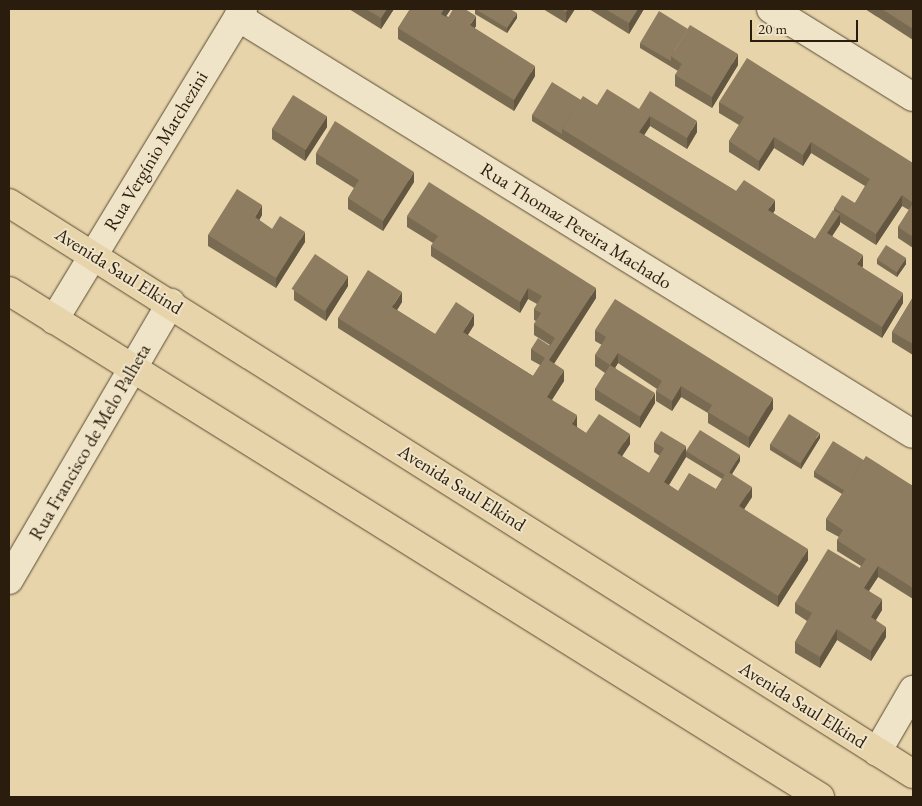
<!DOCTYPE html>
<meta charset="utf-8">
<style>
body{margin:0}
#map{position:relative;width:922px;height:806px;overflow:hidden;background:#e7d4aa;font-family:"EB Garamond",serif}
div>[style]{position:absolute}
.roads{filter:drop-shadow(0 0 1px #5a4b34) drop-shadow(0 0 1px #5a4b34)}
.minor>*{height:28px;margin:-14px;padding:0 14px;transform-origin:14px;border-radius:14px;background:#efe3c8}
.major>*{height:28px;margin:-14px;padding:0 14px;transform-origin:14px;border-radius:14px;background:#e7d4aa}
.wall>*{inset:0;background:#796b52}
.shaded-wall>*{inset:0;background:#635742}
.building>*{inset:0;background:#8d7c5f;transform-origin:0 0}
span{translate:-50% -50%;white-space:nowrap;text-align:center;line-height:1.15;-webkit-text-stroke:4px #efe3c8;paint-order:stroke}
.street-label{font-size:19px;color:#2b1d0d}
.frame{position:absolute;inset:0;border:10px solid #2b1d0d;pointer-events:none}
.scale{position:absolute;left:750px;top:20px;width:108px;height:22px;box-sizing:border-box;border:2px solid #2b1d0d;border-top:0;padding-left:6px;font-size:15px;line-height:18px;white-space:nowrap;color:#2b1d0d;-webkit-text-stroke:4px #efe3c8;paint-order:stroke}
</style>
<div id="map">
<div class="roads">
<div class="minor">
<i style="left:771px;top:9px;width:167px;rotate:31.8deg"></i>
<i style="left:238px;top:17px;width:793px;rotate:31.71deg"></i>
<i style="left:54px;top:320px;width:364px;rotate:-58.7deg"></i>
<i style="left:9px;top:580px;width:321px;rotate:-59.7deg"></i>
<i style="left:877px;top:752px;width:72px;rotate:-59.9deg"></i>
</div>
<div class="major">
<i style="left:9px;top:203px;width:1069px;rotate:32.28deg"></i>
<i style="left:9px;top:291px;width:956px;rotate:31.96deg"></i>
</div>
</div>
<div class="wall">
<i style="clip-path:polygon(349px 9px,394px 9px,381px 29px)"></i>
<i style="clip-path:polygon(410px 9px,451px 9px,446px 16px,476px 26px,474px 28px,535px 76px,514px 111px,398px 39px,398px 28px)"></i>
<i style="clip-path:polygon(475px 9px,517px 18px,507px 33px,475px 14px)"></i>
<i style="clip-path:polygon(543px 9px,575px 9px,566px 23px)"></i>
<i style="clip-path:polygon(589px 9px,644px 9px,629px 34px)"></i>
<i style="clip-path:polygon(865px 9px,913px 9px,913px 40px)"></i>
<i style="clip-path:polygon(640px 43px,738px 65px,712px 108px,675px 86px,675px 75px,678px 71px,640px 48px)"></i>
<i style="clip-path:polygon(581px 100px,597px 105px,639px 109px,697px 132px,687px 149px,650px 126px,644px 135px,736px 191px,775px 210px,773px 213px,815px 239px,834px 211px,834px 208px,855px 203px,865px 186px,811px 153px,803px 166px,774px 148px,759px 171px,729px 152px,729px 141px,739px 125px,719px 113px,719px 102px,913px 163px,913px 248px,898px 238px,898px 227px,909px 210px,902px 206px,876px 245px,840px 222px,840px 224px,832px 236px,863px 266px,862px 267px,903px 303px,882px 338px,532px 121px,532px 115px)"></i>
<i style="clip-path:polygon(327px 127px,305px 161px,272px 139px,272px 129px)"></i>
<i style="clip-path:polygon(316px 153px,414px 182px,383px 231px,348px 209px,348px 198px,354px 188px,316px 164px)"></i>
<i style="clip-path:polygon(262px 215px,259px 220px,272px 229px,305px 242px,276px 288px,208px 246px,208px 235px)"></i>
<i style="clip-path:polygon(evenodd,407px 216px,596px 298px,554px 364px,564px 381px,552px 400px,577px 426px,577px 427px,586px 433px,630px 444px,622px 456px,649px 473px,660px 456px,654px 452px,654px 442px,686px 451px,740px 461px,732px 474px,752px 497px,744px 509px,808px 560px,778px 607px,338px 328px,338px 318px,402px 302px,397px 310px,435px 334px,474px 325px,468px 335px,533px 376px,540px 365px,531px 360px,531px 349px,550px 345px,534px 335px,534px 324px,536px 321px,534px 320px,534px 309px,537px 304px,528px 299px,520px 313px,431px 256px,431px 246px,433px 243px,407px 227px,407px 216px,686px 457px,722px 479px,716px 489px,678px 491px,669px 485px,686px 457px)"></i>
<i style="clip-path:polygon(877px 259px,906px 264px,897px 277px,877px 264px)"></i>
<i style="clip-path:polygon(348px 286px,326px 321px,294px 300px,294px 290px)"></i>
<i style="clip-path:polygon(913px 297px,913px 355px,892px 342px,892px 332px)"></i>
<i style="clip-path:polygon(595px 330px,773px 409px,749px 448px,708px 423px,708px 413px,681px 397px,672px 411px,656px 401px,656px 391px,657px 389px,618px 363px,615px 368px,655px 403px,640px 428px,595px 400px,595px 389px,605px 373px,595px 366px,595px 355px,602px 345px,595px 341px)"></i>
<i style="clip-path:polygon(820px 438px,801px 469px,770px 450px,770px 444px)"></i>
<i style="clip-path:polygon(864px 460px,913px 486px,913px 599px,878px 577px,869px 591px,882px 610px,876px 620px,886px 637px,871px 661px,837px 640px,820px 668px,795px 653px,795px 642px,807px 621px,795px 613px,795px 603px,860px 568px,861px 566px,837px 551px,837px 540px,839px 537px,826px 530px,826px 519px,842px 494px,814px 477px,814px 471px)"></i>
</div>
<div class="shaded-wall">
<i style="clip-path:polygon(387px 9px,394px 9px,381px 29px,381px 18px)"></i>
<i style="clip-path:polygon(444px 9px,451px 9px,441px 24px,441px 14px)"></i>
<i style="clip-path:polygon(568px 9px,575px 9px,566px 23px,566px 12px)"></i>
<i style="clip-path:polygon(638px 9px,644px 9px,629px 34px,629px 23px)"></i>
<i style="clip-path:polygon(517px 13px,517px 18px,507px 33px,507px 28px)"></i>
<i style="clip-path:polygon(476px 16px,476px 26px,470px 36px,470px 25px)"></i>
<i style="clip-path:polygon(738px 54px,738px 65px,712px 108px,712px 97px)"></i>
<i style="clip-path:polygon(535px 66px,535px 76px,514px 111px,514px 100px)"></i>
<i style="clip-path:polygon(327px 116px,327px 127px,305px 161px,305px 150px)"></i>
<i style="clip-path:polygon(650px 116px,650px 126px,639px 143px,639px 132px)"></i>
<i style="clip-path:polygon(697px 121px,697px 132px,687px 149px,687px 138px)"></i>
<i style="clip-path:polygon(774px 137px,774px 148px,759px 171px,759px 161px)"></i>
<i style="clip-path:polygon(811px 142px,811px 153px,803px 166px,803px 155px)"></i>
<i style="clip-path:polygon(414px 172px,414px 182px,383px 231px,383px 221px)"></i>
<i style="clip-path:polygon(902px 195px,902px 206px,876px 245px,876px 234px)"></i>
<i style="clip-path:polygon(775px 200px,775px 210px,768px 221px,768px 210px)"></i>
<i style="clip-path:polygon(262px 205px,262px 215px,255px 228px,255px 217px)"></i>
<i style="clip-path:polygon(840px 214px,840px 224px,827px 244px,827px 233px)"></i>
<i style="clip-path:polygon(305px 232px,305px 242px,276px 288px,276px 278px)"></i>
<i style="clip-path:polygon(863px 255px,863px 266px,857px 274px,857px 264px)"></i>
<i style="clip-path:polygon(906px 258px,906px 264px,897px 277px,897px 271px)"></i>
<i style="clip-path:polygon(348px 276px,348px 286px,326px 321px,326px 310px)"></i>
<i style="clip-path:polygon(528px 288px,528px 299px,520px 313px,520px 302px)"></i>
<i style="clip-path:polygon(596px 288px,596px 298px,549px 371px,549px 360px)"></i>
<i style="clip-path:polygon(402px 292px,402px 302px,392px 318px,392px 307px)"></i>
<i style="clip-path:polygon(903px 293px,903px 303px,882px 338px,882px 327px)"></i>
<i style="clip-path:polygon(474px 314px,474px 325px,463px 342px,463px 332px)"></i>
<i style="clip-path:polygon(618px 353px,618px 363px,610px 376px,610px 365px)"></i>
<i style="clip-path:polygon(564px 370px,564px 381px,547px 407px,547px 397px)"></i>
<i style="clip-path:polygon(681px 386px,681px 397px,672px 411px,672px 401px)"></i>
<i style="clip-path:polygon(655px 393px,655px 403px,640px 428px,640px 417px)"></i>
<i style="clip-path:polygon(773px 398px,773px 409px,749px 448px,749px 437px)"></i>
<i style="clip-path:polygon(577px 415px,577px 426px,572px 434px,572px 424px)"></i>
<i style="clip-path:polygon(820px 433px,820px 438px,801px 469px,801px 463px)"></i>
<i style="clip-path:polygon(630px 434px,630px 444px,617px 464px,617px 453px)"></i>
<i style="clip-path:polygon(686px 446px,686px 457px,664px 493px,664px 482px)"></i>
<i style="clip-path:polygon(740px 455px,740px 461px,727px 482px,727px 476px)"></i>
<i style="clip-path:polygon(752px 487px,752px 497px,739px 517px,739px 506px)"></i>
<i style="clip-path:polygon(808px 549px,808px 560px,778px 607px,778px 596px)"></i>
<i style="clip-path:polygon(878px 566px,878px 577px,864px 598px,864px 588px)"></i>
<i style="clip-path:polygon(882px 599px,882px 610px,871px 627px,871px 617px)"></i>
<i style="clip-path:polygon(886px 627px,886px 637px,871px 661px,871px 651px)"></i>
<i style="clip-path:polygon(837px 629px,837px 640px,820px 668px,820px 657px)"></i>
</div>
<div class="building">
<i style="clip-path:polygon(366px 9px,387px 9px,381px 18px)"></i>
<i style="clip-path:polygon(410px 9px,444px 9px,441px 14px,448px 18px,453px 9px,465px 9px,476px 16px,470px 25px,535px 66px,514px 100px,398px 28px)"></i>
<i style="clip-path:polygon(475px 9px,510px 9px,517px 13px,507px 28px)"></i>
<i style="clip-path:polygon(561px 9px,568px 9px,566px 12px)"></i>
<i style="clip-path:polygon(605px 9px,638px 9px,629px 23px)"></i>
<i style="clip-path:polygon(882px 9px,913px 9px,913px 29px)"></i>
<i style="clip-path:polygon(659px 11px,688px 29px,671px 56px,671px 61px,640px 43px)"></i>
<i style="clip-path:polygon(690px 25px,738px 54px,712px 97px,675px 75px,682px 64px,671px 56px)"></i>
<i style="clip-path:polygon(747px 58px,913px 163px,913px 203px,902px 195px,876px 234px,834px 208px,842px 195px,855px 203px,870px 179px,811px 142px,803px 155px,774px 137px,759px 161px,729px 141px,744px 117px,719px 102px)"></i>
<i style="clip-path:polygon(552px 82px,581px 100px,562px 129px,562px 134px,532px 115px)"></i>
<i style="clip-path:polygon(607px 89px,639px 109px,650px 91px,697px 121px,687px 138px,650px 116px,639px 132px,736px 191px,744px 180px,775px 200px,768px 210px,815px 239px,833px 210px,840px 214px,827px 233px,863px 255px,857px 264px,903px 293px,882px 327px,562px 129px,583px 96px,597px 105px)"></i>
<i style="left:293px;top:95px;width:40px;height:40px;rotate:32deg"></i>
<i style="clip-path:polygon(335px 121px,414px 172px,383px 221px,348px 198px,359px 180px,316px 153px)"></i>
<i style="clip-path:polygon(429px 182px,596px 288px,549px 360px,564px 370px,547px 397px,577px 415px,572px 424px,586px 433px,599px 414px,630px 434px,617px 453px,649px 473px,664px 448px,654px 442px,661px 431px,686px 446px,664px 482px,678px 491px,689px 473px,716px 489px,727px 471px,752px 487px,739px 506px,808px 549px,778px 596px,338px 318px,368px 270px,402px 292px,392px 307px,435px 334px,456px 302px,474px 314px,463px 332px,533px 376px,545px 358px,531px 349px,538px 338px,550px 346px,555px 338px,534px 324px,541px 313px,534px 309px,542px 296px,528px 288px,520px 302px,431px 246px,438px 236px,407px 216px)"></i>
<i style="clip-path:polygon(237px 189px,262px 205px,255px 217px,272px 229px,280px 216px,305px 232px,276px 278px,208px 235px)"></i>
<i style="clip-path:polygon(913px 203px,913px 237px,898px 227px)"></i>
<i style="left:886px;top:245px;width:24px;height:17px;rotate:33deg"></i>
<i style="left:315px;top:254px;width:40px;height:42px;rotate:34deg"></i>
<i style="clip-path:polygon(913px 297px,913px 344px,892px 332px)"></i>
<i style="clip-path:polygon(615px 299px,773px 398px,749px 437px,708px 412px,712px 405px,681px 386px,672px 401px,656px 391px,662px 381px,618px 353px,610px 365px,595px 355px,606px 337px,595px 330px)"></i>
<i style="left:610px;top:365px;width:53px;height:28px;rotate:32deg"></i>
<i style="left:789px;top:414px;width:36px;height:36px;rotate:32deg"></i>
<i style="clip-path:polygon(700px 430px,740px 455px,729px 473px,727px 471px,725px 475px,686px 451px)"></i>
<i style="left:833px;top:441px;width:36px;height:36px;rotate:32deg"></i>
<i style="clip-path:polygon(866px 456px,913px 486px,913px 588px,878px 566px,864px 588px,882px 599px,871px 617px,886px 627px,871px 651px,837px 629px,820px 657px,795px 642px,812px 613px,795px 603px,828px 549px,860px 568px,866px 559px,837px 540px,843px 530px,826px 519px)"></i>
</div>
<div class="street-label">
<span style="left:156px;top:151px;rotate:-59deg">Rua Vergínio Marchezini</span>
<span style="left:576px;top:226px;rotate:32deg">Rua Thomaz Pereira Machado</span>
<span style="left:119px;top:271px;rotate:32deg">Avenida Saul Elkind</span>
<span style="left:90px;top:442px;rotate:-60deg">Rua Francisco de Melo Palheta</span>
<span style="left:462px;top:488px;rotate:32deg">Avenida Saul Elkind</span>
<span style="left:803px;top:705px;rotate:32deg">Avenida Saul Elkind</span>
</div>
<div class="frame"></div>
<div class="scale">20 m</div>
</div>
